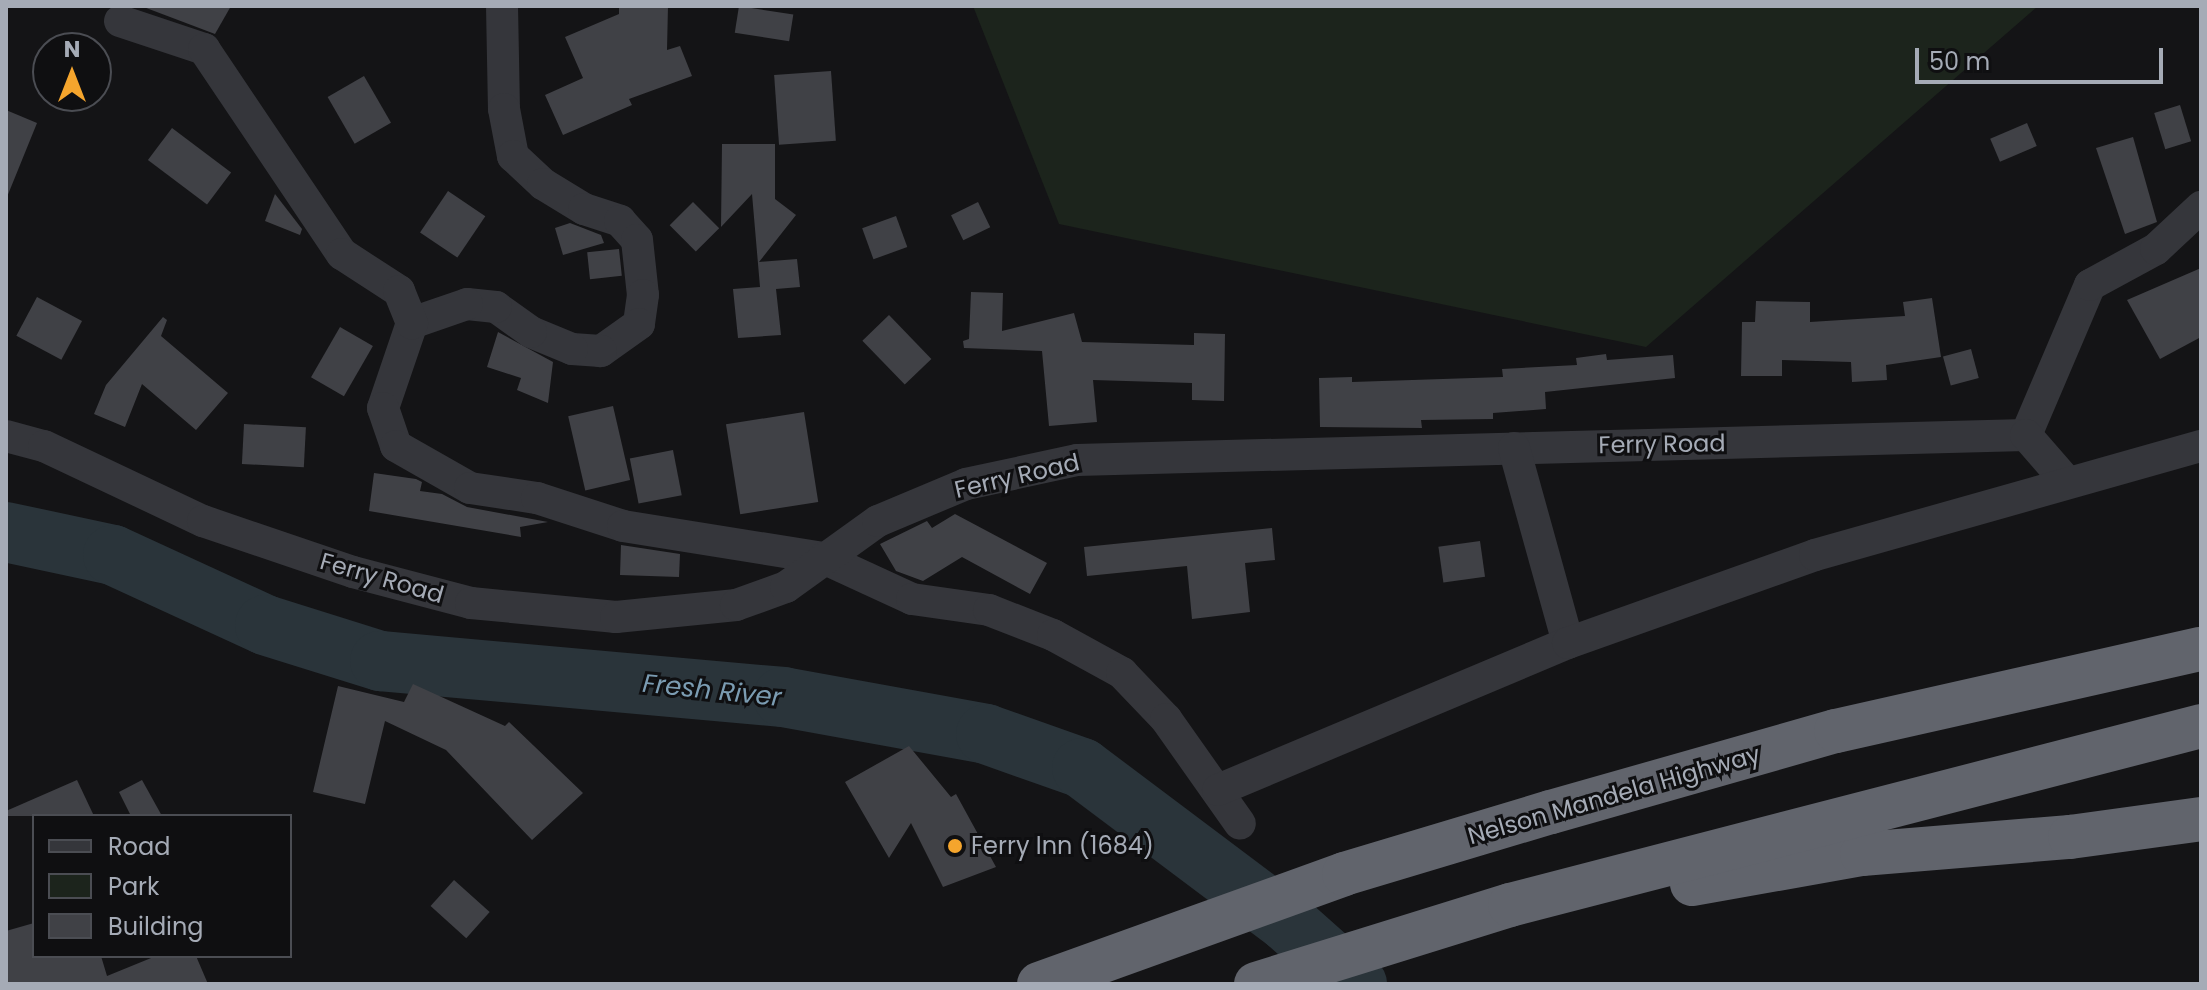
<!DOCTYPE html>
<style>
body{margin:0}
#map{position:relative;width:2207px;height:990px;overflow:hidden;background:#141416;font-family:Poppins,sans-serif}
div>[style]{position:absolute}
.green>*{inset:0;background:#1c241c}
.river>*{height:60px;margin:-30px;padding:0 30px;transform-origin:30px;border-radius:30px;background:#2a343a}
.building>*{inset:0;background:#404146;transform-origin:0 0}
.minor>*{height:32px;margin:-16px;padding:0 16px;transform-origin:16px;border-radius:16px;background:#35363b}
.highway>*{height:44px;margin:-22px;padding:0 22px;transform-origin:22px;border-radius:22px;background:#61646c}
.dots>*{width:22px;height:22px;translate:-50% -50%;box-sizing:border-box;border:4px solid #0f0f11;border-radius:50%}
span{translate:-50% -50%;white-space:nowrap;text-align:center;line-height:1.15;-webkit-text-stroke:6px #0f0f11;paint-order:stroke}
.street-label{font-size:24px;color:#a5abb6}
.poi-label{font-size:24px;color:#a5abb6}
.left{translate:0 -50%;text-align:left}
.water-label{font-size:26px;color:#7b9cb2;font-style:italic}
.frame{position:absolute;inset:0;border:8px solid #a5abb6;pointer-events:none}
.legend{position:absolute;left:32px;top:814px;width:260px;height:144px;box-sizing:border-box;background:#0f0f11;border:2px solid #4b4d53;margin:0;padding:10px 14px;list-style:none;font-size:24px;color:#a5abb6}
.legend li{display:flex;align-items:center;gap:16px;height:40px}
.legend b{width:40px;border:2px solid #4b4d53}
.north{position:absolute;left:32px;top:32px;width:80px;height:80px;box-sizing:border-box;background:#0f0f11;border:2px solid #4b4d53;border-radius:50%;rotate:0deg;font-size:22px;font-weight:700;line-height:32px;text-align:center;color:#a5abb6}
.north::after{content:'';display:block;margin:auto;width:28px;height:36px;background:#f5a52d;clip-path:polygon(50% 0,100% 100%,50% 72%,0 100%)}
.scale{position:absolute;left:1915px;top:48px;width:248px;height:36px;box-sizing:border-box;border:4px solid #a5abb6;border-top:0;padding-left:10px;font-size:24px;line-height:28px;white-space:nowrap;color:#a5abb6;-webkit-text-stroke:6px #0f0f11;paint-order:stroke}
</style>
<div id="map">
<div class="green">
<i style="clip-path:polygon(973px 6px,2038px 6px,1646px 347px,1059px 224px)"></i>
</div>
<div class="river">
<i style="left:6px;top:532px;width:109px;rotate:12.1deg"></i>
<i style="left:113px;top:555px;width:167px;rotate:24.7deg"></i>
<i style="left:265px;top:625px;width:121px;rotate:17.4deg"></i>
<i style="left:380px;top:661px;width:405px;rotate:5.1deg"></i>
<i style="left:783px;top:697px;width:206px;rotate:10.3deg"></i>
<i style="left:986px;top:734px;width:102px;rotate:19.5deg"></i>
<i style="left:1082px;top:768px;width:255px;rotate:36.9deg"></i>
<i style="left:1286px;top:921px;width:95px;rotate:41.6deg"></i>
</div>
<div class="building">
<i style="clip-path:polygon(141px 6px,231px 6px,215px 34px)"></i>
<i style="clip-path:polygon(619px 6px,668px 6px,667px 50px,680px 46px,692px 76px,629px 99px,632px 105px,563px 135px,545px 95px,583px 78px,565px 37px,619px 14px)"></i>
<i style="left:739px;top:6px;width:55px;height:27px;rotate:9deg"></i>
<i style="left:831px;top:71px;width:70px;height:57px;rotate:86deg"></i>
<i style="left:364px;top:76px;width:54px;height:42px;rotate:60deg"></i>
<i style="left:2180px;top:105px;width:38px;height:27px;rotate:73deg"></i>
<i style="clip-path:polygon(6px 110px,37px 123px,7px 197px,6px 197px)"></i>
<i style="left:2027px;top:123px;width:25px;height:40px;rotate:67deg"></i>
<i style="left:172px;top:128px;width:74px;height:40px;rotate:37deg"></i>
<i style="clip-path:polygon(2133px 137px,2157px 222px,2125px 234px,2096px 148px)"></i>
<i style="clip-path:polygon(722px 144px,775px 144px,775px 199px,796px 215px,759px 262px,797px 259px,800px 287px,776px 289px,781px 335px,738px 338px,733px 289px,760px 287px,752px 194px,721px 227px)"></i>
<i style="left:448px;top:191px;width:45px;height:50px;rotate:34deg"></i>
<i style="clip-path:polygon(275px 194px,302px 229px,300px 235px,265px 221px)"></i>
<i style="left:693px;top:202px;width:37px;height:33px;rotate:45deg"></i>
<i style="left:978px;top:202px;width:28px;height:30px;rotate:64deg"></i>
<i style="left:896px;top:216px;width:33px;height:36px;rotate:70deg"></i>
<i style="clip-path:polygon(570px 223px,601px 235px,604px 243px,563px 255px,555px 228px)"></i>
<i style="left:619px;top:249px;width:27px;height:32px;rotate:84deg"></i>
<i style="clip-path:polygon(2201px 268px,2201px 337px,2160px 359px,2127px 300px)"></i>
<i style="clip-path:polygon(971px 292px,1003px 293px,1002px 331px,1074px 313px,1082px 342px,1194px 345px,1194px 333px,1225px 334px,1224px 401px,1192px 400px,1192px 383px,1093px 380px,1097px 422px,1049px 426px,1042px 351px,964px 348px,963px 341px,969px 339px)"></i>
<i style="left:37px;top:297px;width:51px;height:44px;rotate:28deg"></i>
<i style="clip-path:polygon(1932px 298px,1941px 357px,1886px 365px,1887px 380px,1852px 382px,1851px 362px,1782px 360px,1782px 376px,1741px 376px,1742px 322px,1755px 322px,1756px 301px,1810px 302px,1810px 322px,1905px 316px,1903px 302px)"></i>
<i style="left:889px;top:315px;width:61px;height:37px;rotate:46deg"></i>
<i style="clip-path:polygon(163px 317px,167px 320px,161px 336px,228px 393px,196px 430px,142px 384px,125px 427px,94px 414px,106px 385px)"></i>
<i style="left:340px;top:327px;width:38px;height:58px;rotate:30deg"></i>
<i style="clip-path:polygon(498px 332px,553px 362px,548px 403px,517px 390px,521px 378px,487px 367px)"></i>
<i style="left:1971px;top:349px;width:30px;height:29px;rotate:75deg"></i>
<i style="clip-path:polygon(1606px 354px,1607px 360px,1673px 355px,1675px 378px,1545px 392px,1546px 409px,1493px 413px,1493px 419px,1421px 420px,1422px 428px,1320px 427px,1319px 378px,1352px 377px,1352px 382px,1503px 377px,1502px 369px,1577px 365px,1576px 358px)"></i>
<i style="left:613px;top:406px;width:76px;height:46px;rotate:77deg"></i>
<i style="left:804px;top:412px;width:91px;height:79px;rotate:81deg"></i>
<i style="left:244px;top:424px;width:62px;height:40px;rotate:3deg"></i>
<i style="left:673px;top:450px;width:46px;height:44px;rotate:79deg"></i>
<i style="clip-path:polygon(374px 473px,416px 479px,422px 482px,420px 491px,442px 494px,467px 507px,548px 522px,520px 527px,521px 537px,369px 511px)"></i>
<i style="clip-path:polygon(955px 514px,1047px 563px,1030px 594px,962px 557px,923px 581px,896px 571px,880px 544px,927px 521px,932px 528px)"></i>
<i style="clip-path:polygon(1272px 528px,1275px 560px,1245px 563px,1250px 612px,1192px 619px,1187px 566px,1087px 576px,1084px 547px)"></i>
<i style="left:1480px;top:541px;width:36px;height:42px;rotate:82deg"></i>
<i style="clip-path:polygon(621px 545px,680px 554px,679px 577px,620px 575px)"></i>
<i style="clip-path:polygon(413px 684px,505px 726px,509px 722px,583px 793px,532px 840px,446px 750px,385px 721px,365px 804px,313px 792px,338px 686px,404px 702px)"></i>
<i style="clip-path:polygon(909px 746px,951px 797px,956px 794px,996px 867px,943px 887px,911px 823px,889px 858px,845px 782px)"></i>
<i style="clip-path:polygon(77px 780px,94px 816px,6px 816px,6px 811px)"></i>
<i style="clip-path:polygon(142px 780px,162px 816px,131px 816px,119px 792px)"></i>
<i style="left:454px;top:880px;width:48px;height:35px;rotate:42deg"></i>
<i style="clip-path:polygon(34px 923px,34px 956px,101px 956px,107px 976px,156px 956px,196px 956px,208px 984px,6px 984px,6px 931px)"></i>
</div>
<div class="minor">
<i style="left:502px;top:6px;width:103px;rotate:88.9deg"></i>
<i style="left:504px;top:109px;width:48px;rotate:79.2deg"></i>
<i style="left:513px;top:156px;width:41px;rotate:43deg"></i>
<i style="left:543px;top:184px;width:48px;rotate:31.4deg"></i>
<i style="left:584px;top:209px;width:38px;rotate:18deg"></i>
<i style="left:620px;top:221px;width:25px;rotate:48deg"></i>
<i style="left:637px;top:240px;width:55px;rotate:83.8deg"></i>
<i style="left:643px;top:295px;width:29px;rotate:98deg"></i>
<i style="left:639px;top:324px;width:47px;rotate:144.6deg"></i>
<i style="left:601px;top:351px;width:29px;rotate:-176deg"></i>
<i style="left:572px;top:349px;width:44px;rotate:-157.5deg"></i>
<i style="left:531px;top:332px;width:43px;rotate:-144.5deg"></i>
<i style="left:496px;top:307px;width:29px;rotate:-174deg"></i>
<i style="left:467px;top:304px;width:58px;rotate:160.9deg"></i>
<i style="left:412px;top:323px;width:90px;rotate:108.8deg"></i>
<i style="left:383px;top:408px;width:40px;rotate:71.1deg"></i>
<i style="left:396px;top:446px;width:85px;rotate:29.6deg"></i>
<i style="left:470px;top:488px;width:68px;rotate:8.5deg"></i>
<i style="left:537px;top:498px;width:90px;rotate:18deg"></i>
<i style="left:623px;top:526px;width:203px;rotate:9.1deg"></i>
<i style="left:823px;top:558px;width:98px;rotate:24.7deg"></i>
<i style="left:912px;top:599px;width:78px;rotate:8.1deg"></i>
<i style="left:989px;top:610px;width:69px;rotate:21.3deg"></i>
<i style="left:1053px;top:635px;width:79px;rotate:28.8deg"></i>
<i style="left:1122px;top:673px;width:64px;rotate:46.3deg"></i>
<i style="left:1166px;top:719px;width:128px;rotate:54.8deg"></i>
<i style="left:120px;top:21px;width:89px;rotate:18.4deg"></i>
<i style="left:204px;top:49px;width:247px;rotate:56.1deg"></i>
<i style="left:342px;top:254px;width:68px;rotate:33deg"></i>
<i style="left:399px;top:291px;width:35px;rotate:68deg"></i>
<i style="left:2026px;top:435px;width:163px;rotate:-66.9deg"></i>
<i style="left:2090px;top:285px;width:75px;rotate:-28.6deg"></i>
<i style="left:2156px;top:249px;width:62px;rotate:-43deg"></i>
<i style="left:6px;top:436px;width:39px;rotate:15deg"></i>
<i style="left:44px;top:446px;width:176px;rotate:25.3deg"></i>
<i style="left:203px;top:521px;width:158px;rotate:18.8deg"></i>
<i style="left:353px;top:572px;width:122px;rotate:14.7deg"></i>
<i style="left:471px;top:603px;width:146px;rotate:5.5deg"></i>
<i style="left:616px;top:617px;width:121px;rotate:-5.7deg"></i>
<i style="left:736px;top:605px;width:53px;rotate:-19.8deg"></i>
<i style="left:786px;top:587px;width:113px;rotate:-35.7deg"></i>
<i style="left:878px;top:521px;width:95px;rotate:-22.8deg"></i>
<i style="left:966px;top:484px;width:114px;rotate:-12.2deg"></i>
<i style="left:1077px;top:460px;width:949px;rotate:-1.51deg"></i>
<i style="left:2026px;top:435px;width:62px;rotate:48.9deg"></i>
<i style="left:1514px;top:448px;width:202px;rotate:74.5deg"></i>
<i style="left:1218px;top:790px;width:380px;rotate:-22.8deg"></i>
<i style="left:1568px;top:643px;width:262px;rotate:-19.6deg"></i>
<i style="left:1815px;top:555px;width:401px;rotate:-15.8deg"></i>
</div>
<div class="highway">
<i style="left:1692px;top:884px;width:173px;rotate:-10deg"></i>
<i style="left:1862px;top:854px;width:209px;rotate:-4.7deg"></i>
<i style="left:2070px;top:837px;width:132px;rotate:-7.8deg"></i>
<i style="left:1039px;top:984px;width:324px;rotate:-19.8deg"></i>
<i style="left:1344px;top:874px;width:216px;rotate:-16.7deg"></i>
<i style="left:1551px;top:812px;width:296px;rotate:-15.9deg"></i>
<i style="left:1836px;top:731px;width:374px;rotate:-12.7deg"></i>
<i style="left:1256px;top:984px;width:266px;rotate:-17.3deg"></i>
<i style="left:1510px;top:905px;width:714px;rotate:-14.52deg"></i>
</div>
<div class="dots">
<i style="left:955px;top:846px;background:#f5a52d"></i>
</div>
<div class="street-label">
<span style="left:1662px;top:444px;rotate:-1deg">Ferry Road</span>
<span style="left:1017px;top:476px;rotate:-13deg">Ferry Road</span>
<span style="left:382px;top:578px;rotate:16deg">Ferry Road</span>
<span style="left:1614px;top:795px;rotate:-16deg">Nelson Mandela Highway</span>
</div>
<div class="poi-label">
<span class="left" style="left:971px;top:846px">Ferry Inn (1684)</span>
</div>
<div class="water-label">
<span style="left:712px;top:691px;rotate:6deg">Fresh River</span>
</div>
<div class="frame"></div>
<ul class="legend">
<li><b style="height:10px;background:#35363b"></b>Road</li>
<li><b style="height:22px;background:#1c241c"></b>Park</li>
<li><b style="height:22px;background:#404146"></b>Building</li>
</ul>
<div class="north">N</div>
<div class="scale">50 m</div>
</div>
